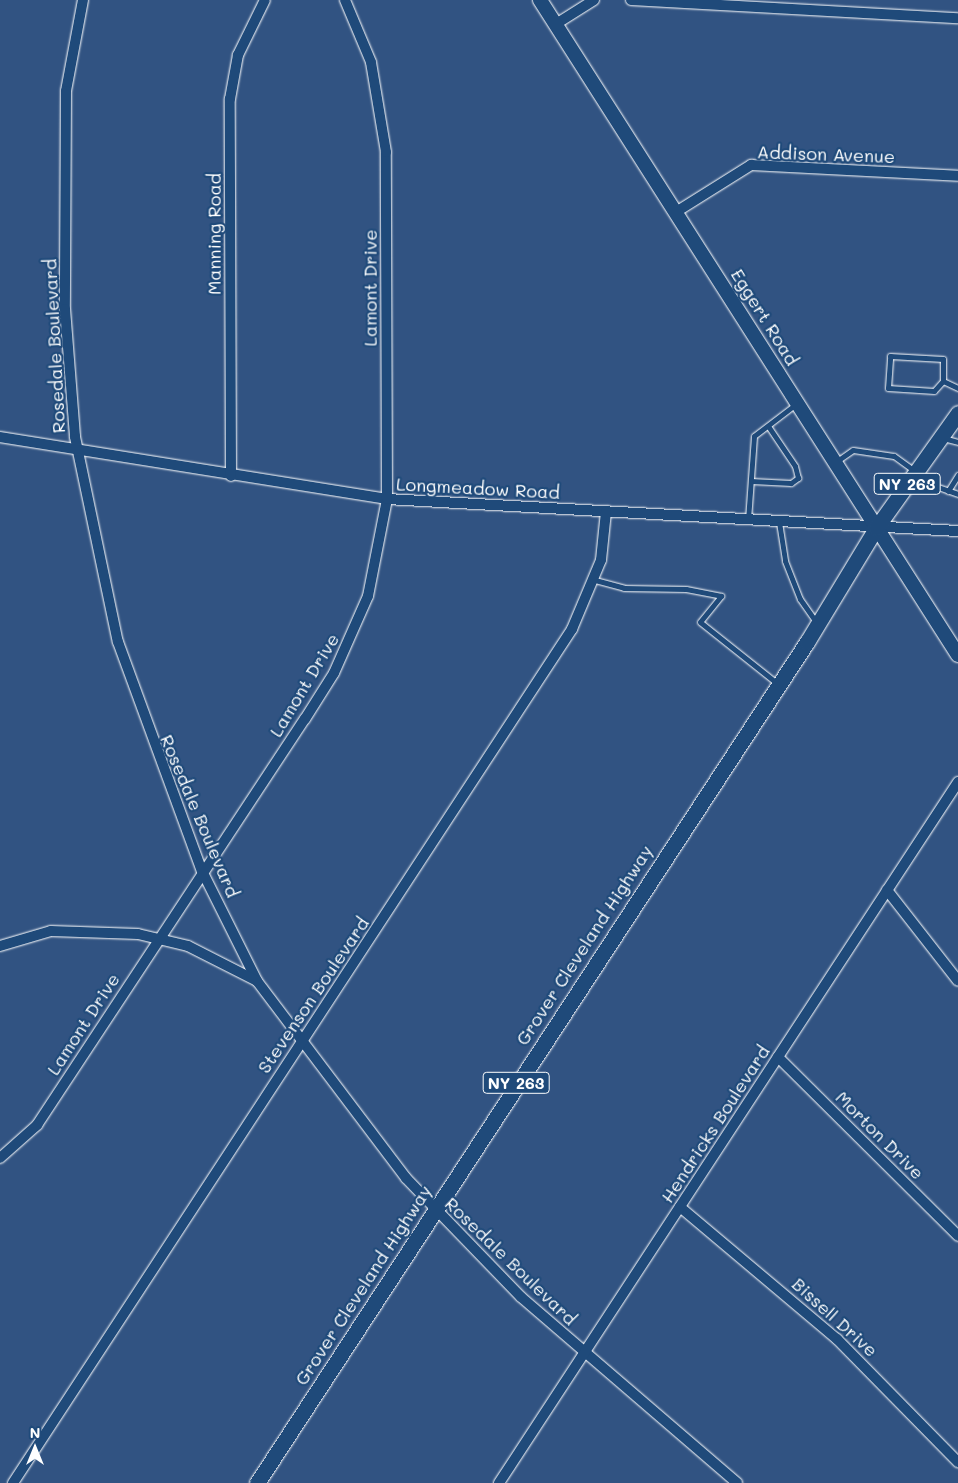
<!DOCTYPE html>
<style>
body{margin:0}
#map{position:relative;width:958px;height:1483px;overflow:hidden;background:#315382;font-family:Mali,sans-serif}
div>[style]{position:absolute}
.roads{filter:drop-shadow(0 0 1px #fff) drop-shadow(0 0 1px #fff)}
.lane>*{height:5px;margin:-2.5px;padding:0 2.5px;transform-origin:2.5px;border-radius:2.5px;background:#1f4a7a}
.street>*{height:10px;margin:-5px;padding:0 5px;transform-origin:5px;border-radius:5px;background:#1f4a7a}
.secondary>*{height:14px;margin:-7px;padding:0 7px;transform-origin:7px;border-radius:7px;background:#1f4a7a}
.primary>*{height:15px;margin:-7.5px;padding:0 7.5px;transform-origin:7.5px;border-radius:7.5px;background:#1f4a7a}
span{translate:-50% -50%;white-space:nowrap;text-align:center;line-height:1.15;-webkit-text-stroke:4.5px #1f4a7a;paint-order:stroke}
.shield-label span{padding:1px 4px;background:#1f4a7a;border:1px solid;border-radius:4px;-webkit-text-stroke-width:0}
.shield-label{font-size:16px;color:#fff;font-weight:700}
.street-label{font-size:18px;color:#fff}
.north{position:absolute;left:10px;top:1423px;width:50px;height:50px;-webkit-text-stroke:4px #1f4a7a;paint-order:stroke;rotate:0deg;font-size:14px;font-weight:700;line-height:20px;text-align:center;color:#fff}
.north::after{content:'';display:block;margin:auto;width:18px;height:22px;background:#fff;clip-path:polygon(50% 0,100% 100%,50% 72%,0 100%)}
</style>
<div id="map">
<div class="roads">
<div class="lane">
<i style="left:890px;top:356px;width:53px;rotate:3.2deg"></i>
<i style="left:943px;top:359px;width:22px;rotate:90deg"></i>
<i style="left:943px;top:381px;width:13px;rotate:132deg"></i>
<i style="left:934px;top:391px;width:46px;rotate:-176.3deg"></i>
<i style="left:888px;top:388px;width:32px;rotate:-86deg"></i>
<i style="left:943px;top:381px;width:17px;rotate:25deg"></i>
<i style="left:943px;top:438px;width:16px;rotate:15deg"></i>
<i style="left:837px;top:461px;width:19px;rotate:-35deg"></i>
<i style="left:853px;top:450px;width:41px;rotate:8.3deg"></i>
<i style="left:894px;top:456px;width:26px;rotate:36deg"></i>
<i style="left:915px;top:479px;width:46px;rotate:19.2deg"></i>
<i style="left:751px;top:481px;width:40px;rotate:2.9deg"></i>
<i style="left:791px;top:483px;width:9px;rotate:-36deg"></i>
<i style="left:798px;top:478px;width:12px;rotate:-104deg"></i>
<i style="left:795px;top:466px;width:48px;rotate:-124deg"></i>
<i style="left:948px;top:491px;width:19px;rotate:-58deg"></i>
<i style="left:748px;top:520px;width:84px;rotate:-85.9deg"></i>
<i style="left:754px;top:436px;width:53px;rotate:-37.3deg"></i>
<i style="left:779px;top:522px;width:39px;rotate:81deg"></i>
<i style="left:785px;top:561px;width:41px;rotate:68.5deg"></i>
<i style="left:800px;top:599px;width:29px;rotate:55deg"></i>
<i style="left:595px;top:580px;width:30px;rotate:15deg"></i>
<i style="left:624px;top:588px;width:62px;rotate:0.9deg"></i>
<i style="left:686px;top:589px;width:36px;rotate:11deg"></i>
<i style="left:721px;top:596px;width:33px;rotate:129deg"></i>
<i style="left:700px;top:622px;width:100px;rotate:38.5deg"></i>
</div>
<div class="street">
<i style="left:83px;top:0;width:93px;rotate:100.6deg"></i>
<i style="left:66px;top:91px;width:218px;rotate:90.3deg"></i>
<i style="left:65px;top:309px;width:128px;rotate:85.5deg"></i>
<i style="left:75px;top:437px;width:209px;rotate:78.2deg"></i>
<i style="left:118px;top:642px;width:244px;rotate:69.9deg"></i>
<i style="left:202px;top:871px;width:123px;rotate:63.4deg"></i>
<i style="left:257px;top:981px;width:247px;rotate:52.9deg"></i>
<i style="left:406px;top:1178px;width:165px;rotate:46deg"></i>
<i style="left:521px;top:1297px;width:285px;rotate:40.7deg"></i>
<i style="left:631px;top:0;width:327px;rotate:3.2deg"></i>
<i style="left:556px;top:24px;width:45px;rotate:-32.3deg"></i>
<i style="left:676px;top:212px;width:89px;rotate:-32.1deg"></i>
<i style="left:751px;top:165px;width:207px;rotate:3deg"></i>
<i style="left:0;top:437px;width:392px;rotate:9.1deg"></i>
<i style="left:387px;top:499px;width:572px;rotate:3.21deg"></i>
<i style="left:231px;top:476px;width:377px;rotate:-90.2deg"></i>
<i style="left:230px;top:99px;width:45px;rotate:-79.7deg"></i>
<i style="left:238px;top:55px;width:61px;rotate:-63.9deg"></i>
<i style="left:887px;top:890px;width:115px;rotate:52deg"></i>
<i style="left:0;top:946px;width:53px;rotate:-16.4deg"></i>
<i style="left:51px;top:931px;width:87px;rotate:2deg"></i>
<i style="left:138px;top:934px;width:51px;rotate:13.5deg"></i>
<i style="left:188px;top:946px;width:77px;rotate:26.9deg"></i>
<i style="left:778px;top:1057px;width:254px;rotate:44.8deg"></i>
<i style="left:0;top:1158px;width:50px;rotate:-41.7deg"></i>
<i style="left:37px;top:1125px;width:486px;rotate:-56.6deg"></i>
<i style="left:305px;top:719px;width:54px;rotate:-57.8deg"></i>
<i style="left:334px;top:673px;width:84px;rotate:-66.2deg"></i>
<i style="left:368px;top:596px;width:99px;rotate:-78.9deg"></i>
<i style="left:387px;top:499px;width:347px;rotate:-90.2deg"></i>
<i style="left:386px;top:152px;width:91px;rotate:-99.5deg"></i>
<i style="left:371px;top:62px;width:67px;rotate:-112.8deg"></i>
<i style="left:680px;top:1207px;width:205px;rotate:40.1deg"></i>
<i style="left:837px;top:1339px;width:173px;rotate:45.5deg"></i>
<i style="left:13px;top:1483px;width:1021px;rotate:-56.79deg"></i>
<i style="left:572px;top:629px;width:75px;rotate:-67.2deg"></i>
<i style="left:601px;top:560px;width:48px;rotate:-84.1deg"></i>
<i style="left:499px;top:1483px;width:838px;rotate:-56.78deg"></i>
</div>
<div class="secondary">
<i style="left:540px;top:0;width:777px;rotate:57.46deg"></i>
</div>
<div class="primary">
<i style="left:257px;top:1483px;width:1005px;rotate:-56.82deg"></i>
<i style="left:807px;top:642px;width:133px;rotate:-58.8deg"></i>
<i style="left:876px;top:528px;width:141px;rotate:-54.5deg"></i>
</div>
</div>
<div class="shield-label">
<span style="left:907px;top:484px">NY 263</span>
<span style="left:516px;top:1083px">NY 263</span>
</div>
<div class="street-label">
<span style="left:826px;top:154px;rotate:2deg">Addison Avenue</span>
<span style="left:214px;top:234px;rotate:-90deg">Manning Road</span>
<span style="left:370px;top:288px;rotate:-90deg">Lamont Drive</span>
<span style="left:765px;top:317px;rotate:58deg">Eggert Road</span>
<span style="left:54px;top:346px;rotate:-93deg">Rosedale Boulevard</span>
<span style="left:478px;top:488px;rotate:3deg">Longmeadow Road</span>
<span style="left:304px;top:685px;rotate:-59deg">Lamont Drive</span>
<span style="left:200px;top:816px;rotate:67deg">Rosedale Boulevard</span>
<span style="left:584px;top:945px;rotate:-57deg">Grover Cleveland Highway</span>
<span style="left:313px;top:995px;rotate:-56deg">Stevenson Boulevard</span>
<span style="left:83px;top:1024px;rotate:-57deg">Lamont Drive</span>
<span style="left:715px;top:1124px;rotate:-57deg">Hendricks Boulevard</span>
<span style="left:880px;top:1135px;rotate:45deg">Morton Drive</span>
<span style="left:511px;top:1261px;rotate:44deg">Rosedale Boulevard</span>
<span style="left:363px;top:1285px;rotate:-57deg">Grover Cleveland Highway</span>
<span style="left:835px;top:1317px;rotate:42deg">Bissell Drive</span>
</div>
<div class="north">N</div>
</div>
